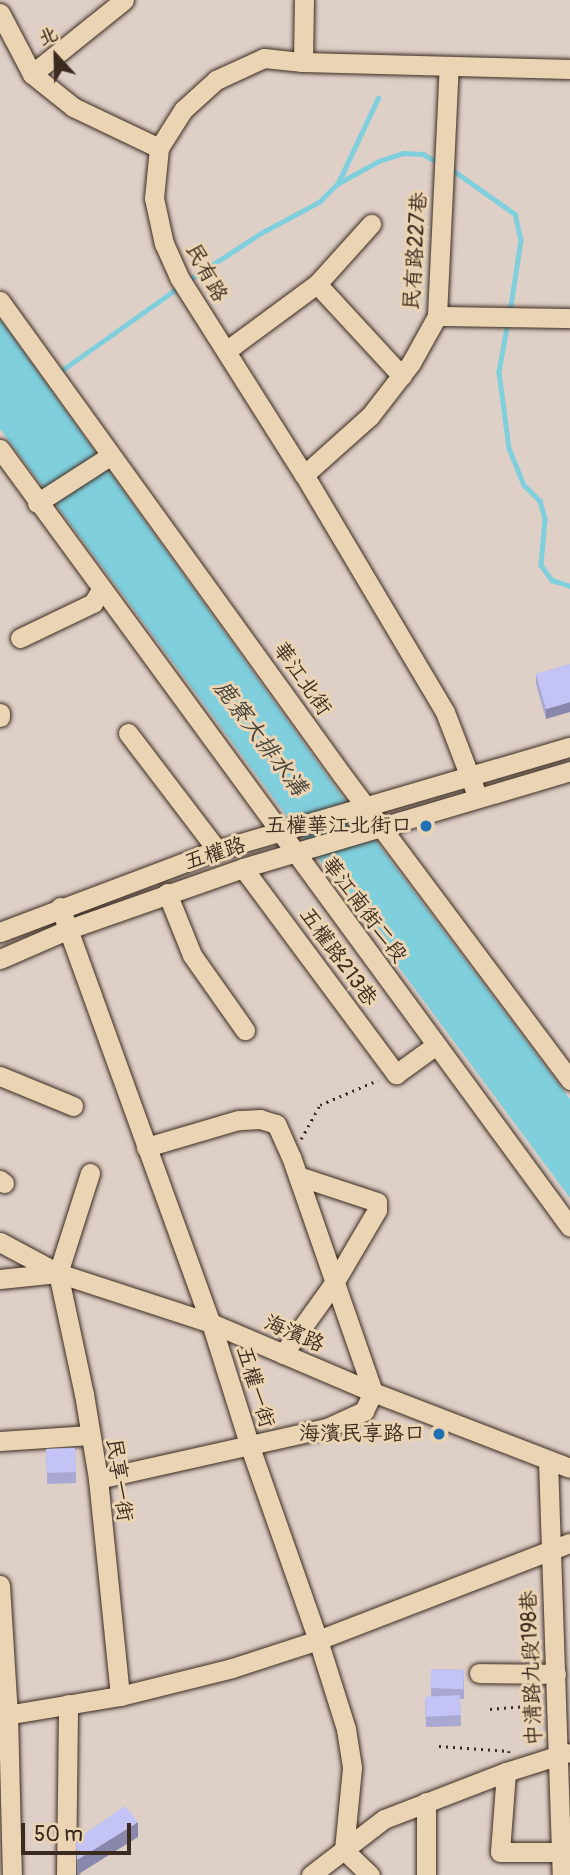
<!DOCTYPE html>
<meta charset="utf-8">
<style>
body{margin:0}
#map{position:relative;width:570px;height:1875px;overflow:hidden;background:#decfc7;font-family:Pangolin,"LXGW WenKai TC",sans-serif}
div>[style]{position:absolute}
.water>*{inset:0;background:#80cfdd}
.stream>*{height:4.5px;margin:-2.25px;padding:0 2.25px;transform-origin:2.25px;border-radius:2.25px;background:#80cfdd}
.path>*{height:2.5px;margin-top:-1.25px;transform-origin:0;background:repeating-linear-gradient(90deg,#3b2a1e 0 2px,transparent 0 7px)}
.roads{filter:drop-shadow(0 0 2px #3b2a1e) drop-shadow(0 0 2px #3b2a1e)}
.minor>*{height:19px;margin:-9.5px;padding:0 9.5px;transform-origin:9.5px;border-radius:9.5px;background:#ead4b3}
.wall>*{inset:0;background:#a8a8d3;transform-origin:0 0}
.shaded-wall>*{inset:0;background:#8888ac}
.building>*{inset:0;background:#c3c3f5;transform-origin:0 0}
.dots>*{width:19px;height:19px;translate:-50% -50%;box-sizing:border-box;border:4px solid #ead4b3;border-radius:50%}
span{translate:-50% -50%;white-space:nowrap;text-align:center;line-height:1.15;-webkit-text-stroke:6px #ead4b3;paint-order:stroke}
.street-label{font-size:21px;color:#3b2a1e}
.poi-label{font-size:21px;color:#3b2a1e}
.right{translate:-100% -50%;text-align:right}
.water-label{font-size:23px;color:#45433b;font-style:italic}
.north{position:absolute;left:21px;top:21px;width:70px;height:70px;-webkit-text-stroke:5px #ead4b3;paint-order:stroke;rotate:338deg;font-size:19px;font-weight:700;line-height:28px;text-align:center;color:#3b2a1e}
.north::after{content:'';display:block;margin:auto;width:24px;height:32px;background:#3b2a1e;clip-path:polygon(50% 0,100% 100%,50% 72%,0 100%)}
.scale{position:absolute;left:21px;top:1823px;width:110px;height:32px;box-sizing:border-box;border:4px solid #3b2a1e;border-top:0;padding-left:9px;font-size:21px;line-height:24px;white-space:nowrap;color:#3b2a1e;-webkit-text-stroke:5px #ead4b3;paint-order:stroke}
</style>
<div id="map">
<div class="water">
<i style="clip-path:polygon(0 319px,336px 788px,570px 1099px,570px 1198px,0 429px)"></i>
</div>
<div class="stream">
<i style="left:450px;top:168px;width:80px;rotate:35.3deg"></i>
<i style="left:515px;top:214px;width:27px;rotate:77deg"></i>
<i style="left:521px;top:240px;width:74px;rotate:98.6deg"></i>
<i style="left:338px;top:183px;width:94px;rotate:-64.8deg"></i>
<i style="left:189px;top:280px;width:86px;rotate:-33.1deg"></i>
<i style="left:261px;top:233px;width:66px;rotate:-28.1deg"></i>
<i style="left:319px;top:202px;width:25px;rotate:-45deg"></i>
<i style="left:337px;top:184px;width:48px;rotate:-28.7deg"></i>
<i style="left:379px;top:161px;width:25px;rotate:-18deg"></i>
<i style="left:403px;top:153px;width:20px;rotate:3deg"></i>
<i style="left:423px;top:154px;width:18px;rotate:29deg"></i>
<i style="left:508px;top:322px;width:51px;rotate:100.2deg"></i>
<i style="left:499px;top:372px;width:77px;rotate:82.5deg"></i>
<i style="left:509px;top:448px;width:40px;rotate:68deg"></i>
<i style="left:524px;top:485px;width:23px;rotate:45deg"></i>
<i style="left:540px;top:501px;width:19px;rotate:74deg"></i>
<i style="left:545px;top:519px;width:46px;rotate:95deg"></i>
<i style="left:541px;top:565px;width:19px;rotate:54deg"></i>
<i style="left:552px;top:580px;width:19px;rotate:18deg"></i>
<i style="left:58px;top:373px;width:148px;rotate:-35.4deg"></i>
</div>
<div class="path">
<i style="left:301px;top:1139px;width:39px;rotate:-61deg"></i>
<i style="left:320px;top:1105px;width:63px;rotate:-23.3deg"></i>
<i style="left:490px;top:1709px;width:49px;rotate:-4.7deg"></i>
<i style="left:439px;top:1746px;width:70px;rotate:4.1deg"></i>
<i style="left:509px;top:1751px;width:4px;rotate:90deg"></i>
</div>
<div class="roads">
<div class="minor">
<i style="left:0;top:13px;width:69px;rotate:62.3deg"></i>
<i style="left:32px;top:74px;width:53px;rotate:38.8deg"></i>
<i style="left:73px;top:107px;width:95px;rotate:25.5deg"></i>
<i style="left:303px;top:62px;width:62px;rotate:-89.1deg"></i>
<i style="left:32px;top:74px;width:118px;rotate:-38.8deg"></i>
<i style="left:317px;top:284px;width:125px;rotate:47.3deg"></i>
<i style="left:0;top:301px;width:584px;rotate:54.19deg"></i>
<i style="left:342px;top:775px;width:381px;rotate:53.2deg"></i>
<i style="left:437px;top:316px;width:133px;rotate:0.9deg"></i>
<i style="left:226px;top:351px;width:113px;rotate:-36.4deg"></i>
<i style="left:317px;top:284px;width:81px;rotate:-48deg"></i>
<i style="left:0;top:449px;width:964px;rotate:53.77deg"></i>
<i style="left:304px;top:475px;width:89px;rotate:-41.8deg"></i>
<i style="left:370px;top:416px;width:67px;rotate:-52.3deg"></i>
<i style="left:411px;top:363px;width:54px;rotate:-61deg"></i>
<i style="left:437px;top:316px;width:250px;rotate:-87.3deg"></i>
<i style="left:37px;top:503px;width:87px;rotate:-32.8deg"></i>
<i style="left:20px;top:638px;width:81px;rotate:-25.6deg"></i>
<i style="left:93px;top:603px;width:17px;rotate:-59deg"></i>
<i style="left:0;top:713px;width:4px;rotate:90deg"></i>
<i style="left:128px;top:733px;width:147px;rotate:52.7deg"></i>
<i style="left:478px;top:798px;width:92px;rotate:-111deg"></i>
<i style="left:445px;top:712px;width:276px;rotate:-120.7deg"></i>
<i style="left:304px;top:475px;width:234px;rotate:-122.3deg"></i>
<i style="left:179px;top:277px;width:36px;rotate:-114deg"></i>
<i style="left:164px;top:244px;width:47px;rotate:-102.3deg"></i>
<i style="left:154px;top:198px;width:50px;rotate:-84.3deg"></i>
<i style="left:159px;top:148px;width:45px;rotate:-57.7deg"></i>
<i style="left:183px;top:110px;width:45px;rotate:-42.3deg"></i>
<i style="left:216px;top:80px;width:53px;rotate:-24.6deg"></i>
<i style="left:264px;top:58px;width:39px;rotate:6deg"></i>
<i style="left:303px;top:62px;width:267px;rotate:1.5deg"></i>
<i style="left:243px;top:868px;width:257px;rotate:53.4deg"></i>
<i style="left:396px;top:1074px;width:49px;rotate:-35.9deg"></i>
<i style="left:167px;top:893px;width:67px;rotate:68deg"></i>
<i style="left:192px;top:955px;width:92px;rotate:54.8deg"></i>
<i style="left:60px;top:907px;width:443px;rotate:70.1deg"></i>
<i style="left:211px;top:1323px;width:130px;rotate:72.5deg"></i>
<i style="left:250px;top:1447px;width:205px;rotate:70.6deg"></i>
<i style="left:318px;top:1640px;width:93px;rotate:72.5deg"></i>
<i style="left:346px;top:1729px;width:39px;rotate:81deg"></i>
<i style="left:352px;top:1768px;width:82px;rotate:95.6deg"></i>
<i style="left:344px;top:1850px;width:36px;rotate:44deg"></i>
<i style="left:0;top:932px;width:232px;rotate:-20.7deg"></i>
<i style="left:217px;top:850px;width:368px;rotate:-16.3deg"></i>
<i style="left:0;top:959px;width:75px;rotate:-23.5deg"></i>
<i style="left:69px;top:929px;width:184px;rotate:-19.3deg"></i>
<i style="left:243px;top:868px;width:341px;rotate:-16.5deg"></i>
<i style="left:0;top:1076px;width:79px;rotate:22.3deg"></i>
<i style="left:90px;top:1173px;width:105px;rotate:107.7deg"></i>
<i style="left:58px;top:1273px;width:124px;rotate:77.9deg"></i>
<i style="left:84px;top:1394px;width:86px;rotate:80.6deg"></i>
<i style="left:98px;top:1479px;width:218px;rotate:84.2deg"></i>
<i style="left:0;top:1180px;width:5px;rotate:37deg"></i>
<i style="left:0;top:1242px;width:66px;rotate:28.1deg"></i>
<i style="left:58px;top:1273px;width:161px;rotate:18.1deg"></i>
<i style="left:211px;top:1323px;width:176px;rotate:23.1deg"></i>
<i style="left:373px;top:1392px;width:211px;rotate:21.1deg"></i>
<i style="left:0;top:1279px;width:58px;rotate:-5.9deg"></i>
<i style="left:283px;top:1354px;width:87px;rotate:-54.3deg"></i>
<i style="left:334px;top:1283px;width:85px;rotate:-59.5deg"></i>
<i style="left:377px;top:1210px;width:8px;rotate:-90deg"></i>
<i style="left:377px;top:1202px;width:83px;rotate:-161.8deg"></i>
<i style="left:0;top:1441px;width:90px;rotate:-3.8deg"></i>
<i style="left:548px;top:1460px;width:415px;rotate:88.1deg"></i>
<i style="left:98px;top:1479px;width:235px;rotate:-12.6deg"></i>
<i style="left:327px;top:1428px;width:41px;rotate:-24.7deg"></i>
<i style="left:364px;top:1411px;width:21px;rotate:-65deg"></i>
<i style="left:373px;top:1392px;width:249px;rotate:-109.2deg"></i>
<i style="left:291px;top:1157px;width:36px;rotate:-114deg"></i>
<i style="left:276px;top:1124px;width:17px;rotate:-163deg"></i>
<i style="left:260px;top:1119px;width:22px;rotate:177deg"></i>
<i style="left:238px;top:1120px;width:96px;rotate:163.6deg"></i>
<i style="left:0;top:1585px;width:130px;rotate:86.5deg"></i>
<i style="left:8px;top:1715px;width:160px;rotate:88.6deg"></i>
<i style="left:479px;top:1673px;width:77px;rotate:0.7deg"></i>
<i style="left:0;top:1716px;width:122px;rotate:-9.5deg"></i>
<i style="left:120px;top:1696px;width:115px;rotate:-14deg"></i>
<i style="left:232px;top:1668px;width:90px;rotate:-18deg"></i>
<i style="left:318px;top:1640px;width:270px;rotate:-21.1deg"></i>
<i style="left:506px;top:1772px;width:80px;rotate:94.3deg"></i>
<i style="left:500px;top:1852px;width:61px"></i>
<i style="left:426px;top:1802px;width:73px;rotate:90deg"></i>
<i style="left:66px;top:1875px;width:171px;rotate:-89.3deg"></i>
<i style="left:311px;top:1875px;width:92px;rotate:-37.5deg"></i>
<i style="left:384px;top:1819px;width:131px;rotate:-21.1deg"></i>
<i style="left:506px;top:1772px;width:63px;rotate:-17.6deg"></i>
</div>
</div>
<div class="wall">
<i style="clip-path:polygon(570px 664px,546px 719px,536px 684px,536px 674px)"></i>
<i style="left:75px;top:1448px;width:35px;height:29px;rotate:88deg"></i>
<i style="clip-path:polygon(431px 1669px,464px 1670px,464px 1699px,460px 1699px,461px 1726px,426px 1727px,425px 1697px,431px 1697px)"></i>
</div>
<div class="shaded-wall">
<i style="clip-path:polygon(570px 702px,570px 712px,546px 719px,546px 709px)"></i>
<i style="clip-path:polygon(138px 1822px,138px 1837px,77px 1875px,77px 1860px)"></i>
</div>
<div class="building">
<i style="clip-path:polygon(570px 664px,570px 702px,546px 709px,536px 674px)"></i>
<i style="left:75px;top:1448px;width:24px;height:29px;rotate:88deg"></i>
<i style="left:431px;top:1669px;width:33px;height:19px;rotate:2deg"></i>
<i style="left:460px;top:1695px;width:20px;height:35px;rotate:87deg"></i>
<i style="clip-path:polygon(125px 1806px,138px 1822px,77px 1860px,76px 1843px,80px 1837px)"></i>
</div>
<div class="dots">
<i style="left:426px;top:826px;background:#1f6fb2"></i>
<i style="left:439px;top:1434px;background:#1f6fb2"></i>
</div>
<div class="street-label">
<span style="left:416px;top:251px;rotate:-86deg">民有路227巷</span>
<span style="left:206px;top:273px;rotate:61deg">民有路</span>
<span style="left:302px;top:679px;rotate:55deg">華江北街</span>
<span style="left:215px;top:854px;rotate:-18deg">五權路</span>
<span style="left:364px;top:910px;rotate:53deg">華江南街二段</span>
<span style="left:338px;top:957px;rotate:54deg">五權路213巷</span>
<span style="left:294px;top:1334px;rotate:23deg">海濱路</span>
<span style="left:255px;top:1387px;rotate:73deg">五權一街</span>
<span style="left:119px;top:1480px;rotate:82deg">民享一街</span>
<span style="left:532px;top:1668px;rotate:-92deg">中清路九段198巷</span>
</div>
<div class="poi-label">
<span class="right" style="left:412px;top:826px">五權華江北街口</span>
<span class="right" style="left:425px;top:1434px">海濱民享路口</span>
</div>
<div class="water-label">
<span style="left:260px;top:738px;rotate:53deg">鹿寮大排水溝</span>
</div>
<div class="north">北</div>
<div class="scale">50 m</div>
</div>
